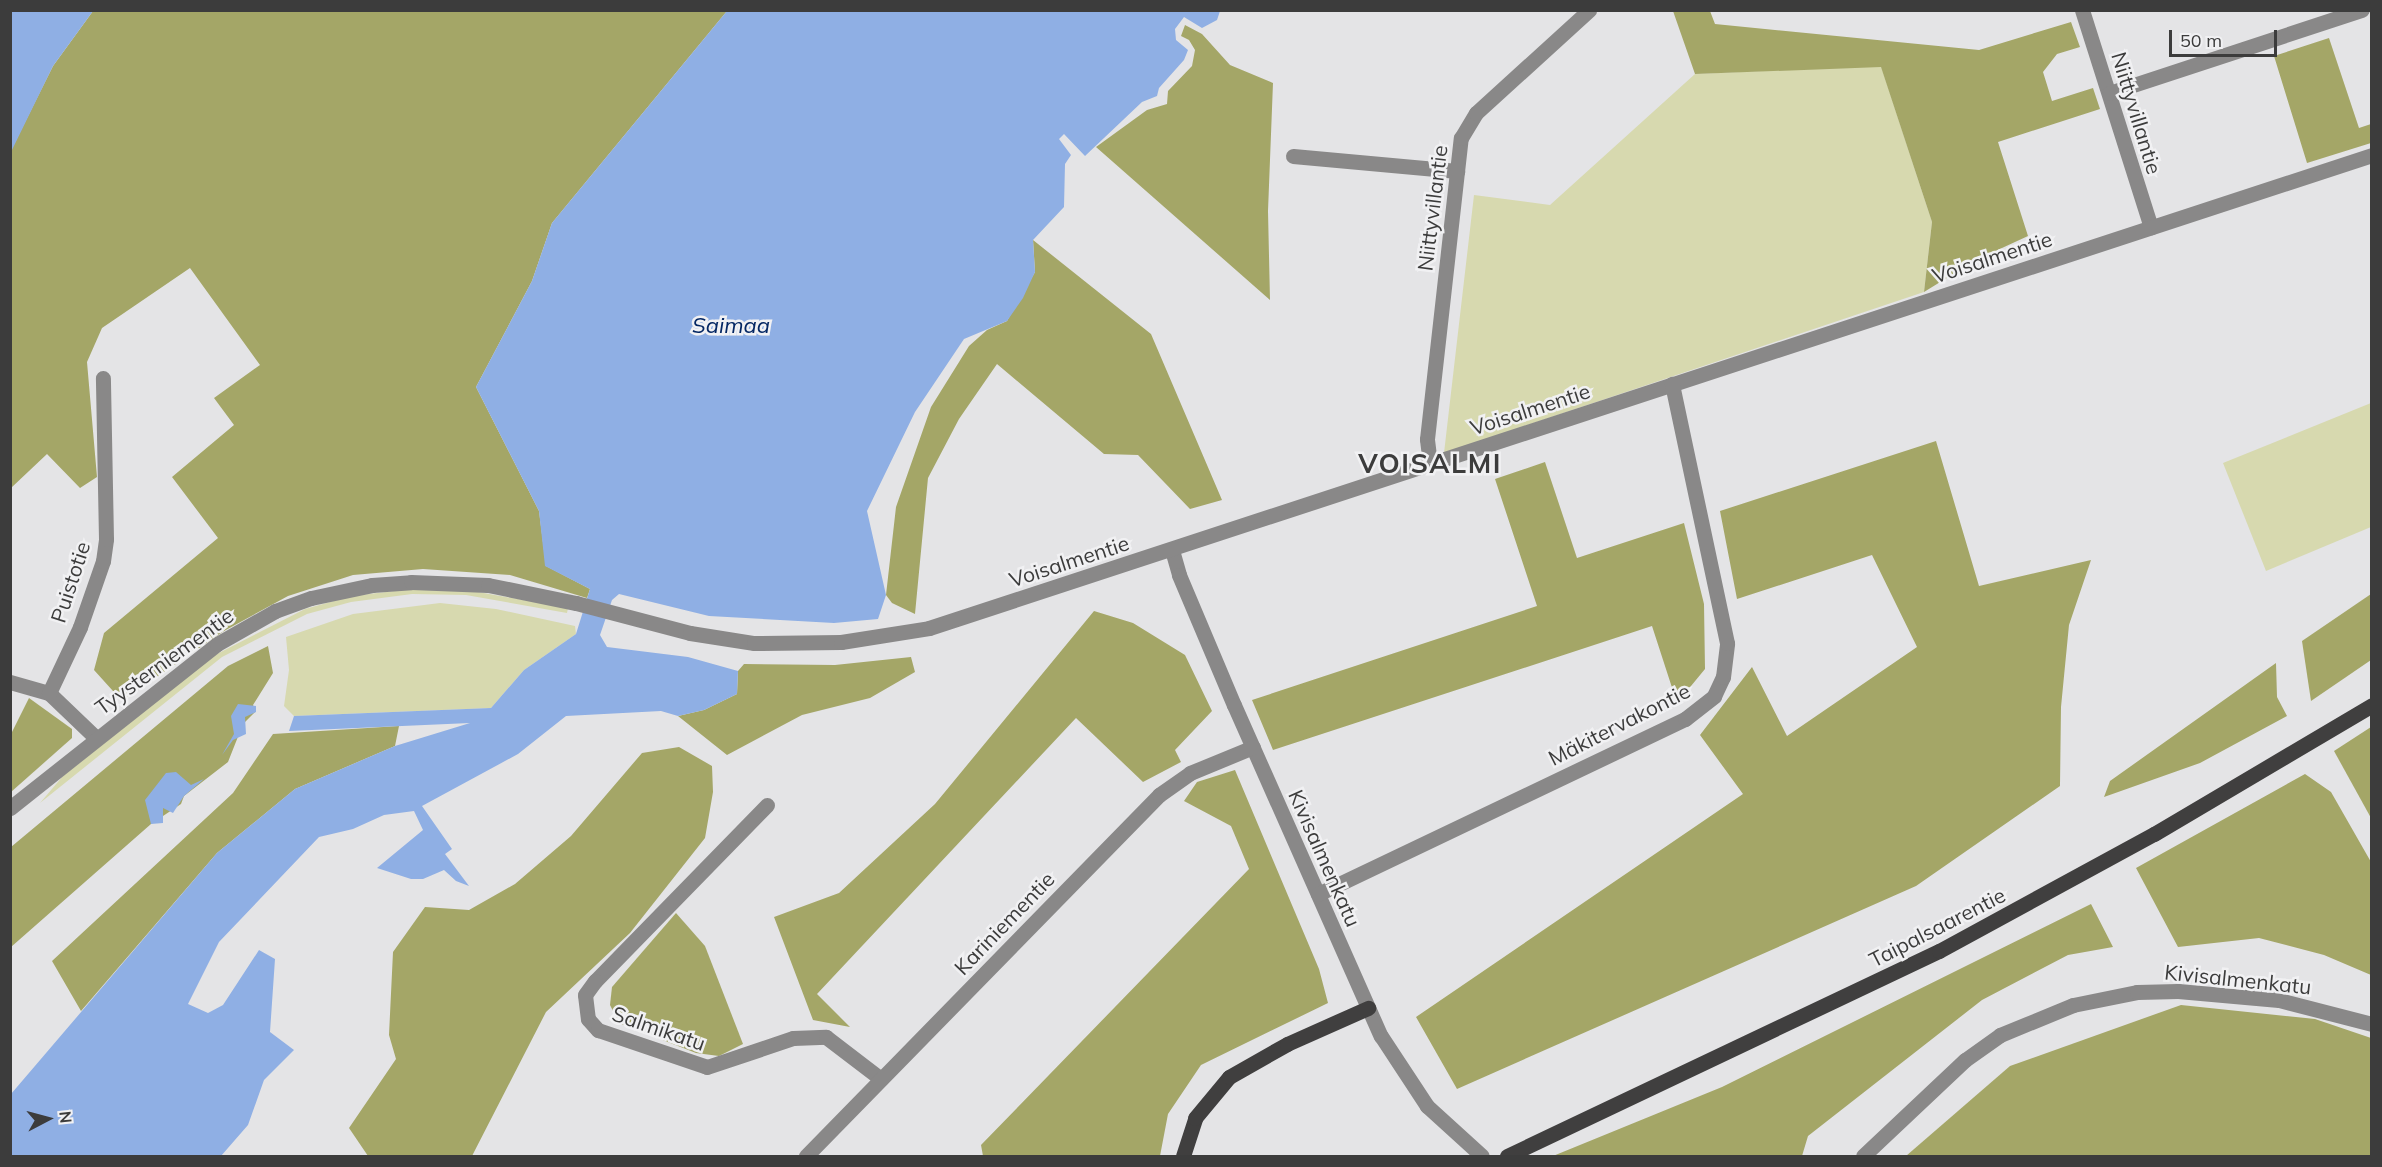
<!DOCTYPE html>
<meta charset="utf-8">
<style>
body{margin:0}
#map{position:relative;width:2382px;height:1167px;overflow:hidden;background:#e4e4e6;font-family:Mulish,sans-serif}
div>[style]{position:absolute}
.green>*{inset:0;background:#d7d9af}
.forest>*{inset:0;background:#a4a667}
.water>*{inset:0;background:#8fafe4}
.minor>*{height:15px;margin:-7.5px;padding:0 7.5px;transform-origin:7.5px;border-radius:7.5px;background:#898888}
.major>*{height:15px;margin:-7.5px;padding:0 7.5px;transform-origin:7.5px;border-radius:7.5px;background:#403f3f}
span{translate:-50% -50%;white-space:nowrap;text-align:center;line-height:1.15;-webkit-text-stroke:5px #f1f1f3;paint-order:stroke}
.street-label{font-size:21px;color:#3c3c3c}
.water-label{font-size:22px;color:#042764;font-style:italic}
.district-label{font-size:27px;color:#3c3c3c;font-weight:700;letter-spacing:1.5px}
.frame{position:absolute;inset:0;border:12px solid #3c3c3c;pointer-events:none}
.north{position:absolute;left:18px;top:1089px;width:60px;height:60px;-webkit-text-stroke:4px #f1f1f3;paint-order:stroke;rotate:84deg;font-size:16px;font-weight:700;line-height:24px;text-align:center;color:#3c3c3c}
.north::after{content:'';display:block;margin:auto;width:21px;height:27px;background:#3c3c3c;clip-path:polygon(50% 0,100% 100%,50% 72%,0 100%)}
.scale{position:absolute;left:2169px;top:30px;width:108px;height:27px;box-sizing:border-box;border:3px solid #3c3c3c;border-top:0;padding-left:8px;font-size:18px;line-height:21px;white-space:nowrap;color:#3c3c3c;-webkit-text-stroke:4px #f1f1f3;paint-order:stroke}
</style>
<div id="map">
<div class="green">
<i style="clip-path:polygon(1881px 66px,1932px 222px,1924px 292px,1444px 453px,1474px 195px,1550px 205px,1695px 74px)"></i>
<i style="clip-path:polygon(2371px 403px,2371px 527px,2266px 571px,2223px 463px)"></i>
<i style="clip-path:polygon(411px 589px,467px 590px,568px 608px,567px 613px,466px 595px,412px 594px,351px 602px,307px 614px,222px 657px,40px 803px,63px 776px,213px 656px,305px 609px,352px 596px)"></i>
<i style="clip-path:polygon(440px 603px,496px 609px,575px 626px,576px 634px,524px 670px,491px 708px,294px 716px,284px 706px,289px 670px,286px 637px,353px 614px)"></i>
</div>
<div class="forest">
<i style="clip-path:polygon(93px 11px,727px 11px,552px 223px,532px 281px,476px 387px,539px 511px,546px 566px,590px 589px,587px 598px,510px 575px,423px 569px,353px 575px,288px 596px,224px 631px,122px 701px,94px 670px,104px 633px,218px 538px,172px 477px,234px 425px,214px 398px,260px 365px,190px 268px,102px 328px,87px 362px,97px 477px,80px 488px,47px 454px,11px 488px,10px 152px,53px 66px)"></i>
<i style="clip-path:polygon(1673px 11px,1710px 11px,1715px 24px,1979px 50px,2071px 22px,2080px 47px,2057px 54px,2043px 72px,2052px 101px,2093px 88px,2100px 109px,1998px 142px,2028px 236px,1976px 260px,1924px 292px,1932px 222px,1881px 67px,1695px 74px)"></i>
<i style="clip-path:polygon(1185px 25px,1202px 34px,1230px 65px,1273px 83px,1268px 211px,1270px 300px,1096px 147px,1147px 110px,1167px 104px,1168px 91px,1192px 66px,1195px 50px,1189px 40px,1181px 36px)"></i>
<i style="clip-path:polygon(2329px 38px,2359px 128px,2371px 124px,2371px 143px,2307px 163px,2274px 56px)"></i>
<i style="clip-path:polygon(1033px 240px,1151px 334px,1222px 500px,1190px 509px,1138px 455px,1104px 454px,997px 364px,959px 419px,928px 478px,915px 614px,892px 603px,886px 595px,896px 507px,931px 407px,969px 346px,987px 330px,1007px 321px,1035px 272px)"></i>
<i style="clip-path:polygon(1936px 441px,1979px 586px,2091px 560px,2069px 625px,2061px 707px,2060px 786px,1916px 886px,1457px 1089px,1416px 1017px,1743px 794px,1700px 735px,1752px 667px,1787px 736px,1917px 647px,1872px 555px,1737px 599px,1720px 511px)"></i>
<i style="clip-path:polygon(1545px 462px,1577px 558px,1684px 523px,1704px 604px,1705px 669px,1677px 703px,1652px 626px,1273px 750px,1252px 700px,1537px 606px,1495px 479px)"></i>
<i style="clip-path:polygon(2371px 594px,2371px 660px,2311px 701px,2302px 641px)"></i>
<i style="clip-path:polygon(1094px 611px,1133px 623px,1185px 655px,1212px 711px,1175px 750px,1181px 762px,1143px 782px,1076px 718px,817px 994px,850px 1027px,813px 1020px,774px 917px,839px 893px,935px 804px)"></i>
<i style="clip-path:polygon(268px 646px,273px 673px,253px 705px,256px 711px,243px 724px,228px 762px,184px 796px,181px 804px,151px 824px,11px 947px,11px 847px,228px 666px)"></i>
<i style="clip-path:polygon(911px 657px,915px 672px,870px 698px,802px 715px,727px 755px,678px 716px,704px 710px,737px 694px,738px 671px,744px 664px,835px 665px)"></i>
<i style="clip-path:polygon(2276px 663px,2277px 697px,2287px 716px,2200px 763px,2104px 797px,2110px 781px)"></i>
<i style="clip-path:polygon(29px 698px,72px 729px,72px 738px,11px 792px,11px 734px)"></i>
<i style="clip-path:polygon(399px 726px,395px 746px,295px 789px,217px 853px,81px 1011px,52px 961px,233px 793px,273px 734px)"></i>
<i style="clip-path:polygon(2371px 727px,2371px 818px,2334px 751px)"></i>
<i style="clip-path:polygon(679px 747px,712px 766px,713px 792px,705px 838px,630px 933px,546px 1012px,472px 1156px,368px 1156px,349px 1128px,396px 1059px,389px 1035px,393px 952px,425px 907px,469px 910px,515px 884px,571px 836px,642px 753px)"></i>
<i style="clip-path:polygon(1235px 770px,1319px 969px,1328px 1003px,1201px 1065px,1168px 1114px,1160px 1156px,983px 1156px,981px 1145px,1249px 869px,1231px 826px,1184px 801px,1197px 782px)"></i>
<i style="clip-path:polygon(2305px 774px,2331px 792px,2371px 862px,2371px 975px,2324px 955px,2259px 938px,2178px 947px,2136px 868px)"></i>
<i style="clip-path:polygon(2091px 904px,2113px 947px,2068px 955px,1982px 1000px,1808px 1136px,1802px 1156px,1553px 1156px,1722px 1087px)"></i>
<i style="clip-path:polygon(676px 913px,705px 946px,743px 1044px,719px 1056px,696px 1053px,619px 1023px,610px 1005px,612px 987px)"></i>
<i style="clip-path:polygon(2181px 1005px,2315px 1019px,2371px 1038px,2371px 1156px,1906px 1156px,2010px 1066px)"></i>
</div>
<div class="water">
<i style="clip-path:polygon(11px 10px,93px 11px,53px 66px,11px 152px)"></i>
<i style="clip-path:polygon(727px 11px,1220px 11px,1217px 20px,1202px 28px,1184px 17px,1175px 29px,1176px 40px,1188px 50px,1184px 60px,1159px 88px,1157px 96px,1142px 102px,1085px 156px,1064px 134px,1059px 139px,1071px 155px,1065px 164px,1064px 207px,1033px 240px,1035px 272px,1023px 298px,1007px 321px,964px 339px,915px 412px,867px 511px,886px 595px,878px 619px,834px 623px,709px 616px,619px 594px,612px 600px,600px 635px,607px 647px,688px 657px,738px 671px,737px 694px,704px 710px,678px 716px,661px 711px,566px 716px,518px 754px,422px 806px,452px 849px,445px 854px,469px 886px,456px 881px,444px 870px,423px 879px,411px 879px,377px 868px,423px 830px,414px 811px,384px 815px,353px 829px,319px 837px,219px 942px,188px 1004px,208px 1013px,223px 1005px,259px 950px,275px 959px,270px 1032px,294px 1050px,264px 1080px,248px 1125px,221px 1156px,11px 1156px,11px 1094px,217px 853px,295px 789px,395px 746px,470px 723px,289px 731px,294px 716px,491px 708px,524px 670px,576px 634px,590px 589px,545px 566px,539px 511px,476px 387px,532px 281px,552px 223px)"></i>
<i style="clip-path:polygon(238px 704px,256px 706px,256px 712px,245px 717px,246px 734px,233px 740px,222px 755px,234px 734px,231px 716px)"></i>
<i style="clip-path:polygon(176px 772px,191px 785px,204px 779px,184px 796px,173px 813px,163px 808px,163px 823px,151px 824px,145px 800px,166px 773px)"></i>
</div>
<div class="minor">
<i style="left:2082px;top:10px;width:228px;rotate:72.4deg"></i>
<i style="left:2109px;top:93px;width:266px;rotate:-18.2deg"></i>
<i style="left:1293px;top:156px;width:165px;rotate:5.2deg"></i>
<i style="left:1430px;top:464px;width:25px;rotate:-97deg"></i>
<i style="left:1427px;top:439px;width:303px;rotate:-83.6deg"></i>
<i style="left:1461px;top:138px;width:29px;rotate:-59deg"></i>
<i style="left:1476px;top:113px;width:153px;rotate:-42.3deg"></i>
<i style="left:1172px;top:550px;width:26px;rotate:74deg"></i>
<i style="left:1179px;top:575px;width:141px;rotate:67.1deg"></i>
<i style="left:1234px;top:705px;width:362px;rotate:66.1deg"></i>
<i style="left:1381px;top:1036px;width:84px;rotate:56.7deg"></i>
<i style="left:1427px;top:1106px;width:74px;rotate:42.3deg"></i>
<i style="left:10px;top:682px;width:41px;rotate:15.8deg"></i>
<i style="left:95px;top:737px;width:64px;rotate:-136.3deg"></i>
<i style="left:49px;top:693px;width:73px;rotate:-64.8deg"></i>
<i style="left:80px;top:627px;width:70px;rotate:-70.8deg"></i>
<i style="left:103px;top:561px;width:22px;rotate:-82deg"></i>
<i style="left:106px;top:539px;width:161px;rotate:-91.1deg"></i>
<i style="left:767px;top:805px;width:246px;rotate:134.3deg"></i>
<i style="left:595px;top:981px;width:17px;rotate:126deg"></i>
<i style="left:585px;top:995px;width:24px;rotate:83deg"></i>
<i style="left:588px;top:1019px;width:15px;rotate:48deg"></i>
<i style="left:598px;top:1030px;width:115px;rotate:18.7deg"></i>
<i style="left:707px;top:1067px;width:91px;rotate:-18.6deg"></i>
<i style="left:793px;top:1038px;width:33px;rotate:-2deg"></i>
<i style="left:826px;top:1037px;width:69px;rotate:37.4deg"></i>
<i style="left:10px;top:808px;width:264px;rotate:-38.4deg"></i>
<i style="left:217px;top:644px;width:67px;rotate:-29.6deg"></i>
<i style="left:275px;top:611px;width:38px;rotate:-20deg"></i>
<i style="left:311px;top:598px;width:62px;rotate:-12deg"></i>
<i style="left:372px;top:585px;width:39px;rotate:-4deg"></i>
<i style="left:411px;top:582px;width:77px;rotate:2.2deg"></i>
<i style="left:488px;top:585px;width:90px;rotate:11.6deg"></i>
<i style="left:576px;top:603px;width:118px;rotate:14.7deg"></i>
<i style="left:690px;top:633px;width:65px;rotate:8.9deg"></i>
<i style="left:754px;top:643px;width:87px;rotate:-0.7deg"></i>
<i style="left:841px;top:642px;width:89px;rotate:-9deg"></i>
<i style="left:929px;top:628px;width:1519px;rotate:-18.15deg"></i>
<i style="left:1318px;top:894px;width:407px;rotate:-25.5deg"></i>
<i style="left:1685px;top:719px;width:37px;rotate:-38deg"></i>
<i style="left:1714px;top:696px;width:21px;rotate:-65deg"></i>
<i style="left:1723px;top:677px;width:34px;rotate:-83deg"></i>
<i style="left:1727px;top:643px;width:265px;rotate:-102deg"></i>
<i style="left:806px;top:1156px;width:505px;rotate:-45.64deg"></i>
<i style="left:1159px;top:795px;width:38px;rotate:-35deg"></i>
<i style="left:1190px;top:773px;width:68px;rotate:-22.4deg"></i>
<i style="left:1863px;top:1156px;width:140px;rotate:-43.3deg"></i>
<i style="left:1965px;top:1060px;width:43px;rotate:-35.5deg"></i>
<i style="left:2000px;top:1035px;width:79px;rotate:-22.3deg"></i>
<i style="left:2073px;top:1005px;width:65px;rotate:-11.5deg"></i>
<i style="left:2137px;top:992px;width:41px;rotate:-1.4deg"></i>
<i style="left:2178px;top:991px;width:101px;rotate:5.1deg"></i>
<i style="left:2279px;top:1000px;width:96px;rotate:14.5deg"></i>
</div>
<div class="major">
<i style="left:1183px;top:1156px;width:40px;rotate:-72deg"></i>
<i style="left:1195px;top:1118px;width:53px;rotate:-50.3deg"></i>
<i style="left:1229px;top:1077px;width:67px;rotate:-29.6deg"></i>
<i style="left:1287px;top:1044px;width:89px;rotate:-24deg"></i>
<i style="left:1507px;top:1156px;width:478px;rotate:-25.4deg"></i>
<i style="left:1939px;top:951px;width:245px;rotate:-28.6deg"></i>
<i style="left:2154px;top:834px;width:253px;rotate:-30.6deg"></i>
</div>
<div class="street-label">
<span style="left:2137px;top:113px;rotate:73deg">Niittyvillantie</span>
<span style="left:1432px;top:208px;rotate:-83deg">Niittyvillantie</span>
<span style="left:1992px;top:257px;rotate:-18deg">Voisalmentie</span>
<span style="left:1530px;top:409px;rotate:-18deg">Voisalmentie</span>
<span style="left:1069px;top:561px;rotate:-18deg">Voisalmentie</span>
<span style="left:70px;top:582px;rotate:-72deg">Puistotie</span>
<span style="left:164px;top:661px;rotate:-36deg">Tyysterniementie</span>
<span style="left:1619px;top:724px;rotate:-27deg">Mäkitervakontie</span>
<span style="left:1325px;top:858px;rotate:66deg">Kivisalmenkatu</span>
<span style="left:1004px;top:923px;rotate:-46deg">Kariniementie</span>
<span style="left:1937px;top:927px;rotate:-27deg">Taipalsaarentie</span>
<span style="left:2238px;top:979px;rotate:6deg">Kivisalmenkatu</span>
<span style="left:659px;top:1028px;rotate:19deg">Salmikatu</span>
</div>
<div class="water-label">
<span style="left:731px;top:326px">Saimaa</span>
</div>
<div class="district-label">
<span style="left:1430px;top:464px">VOISALMI</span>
</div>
<div class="frame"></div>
<div class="north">N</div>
<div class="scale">50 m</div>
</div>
